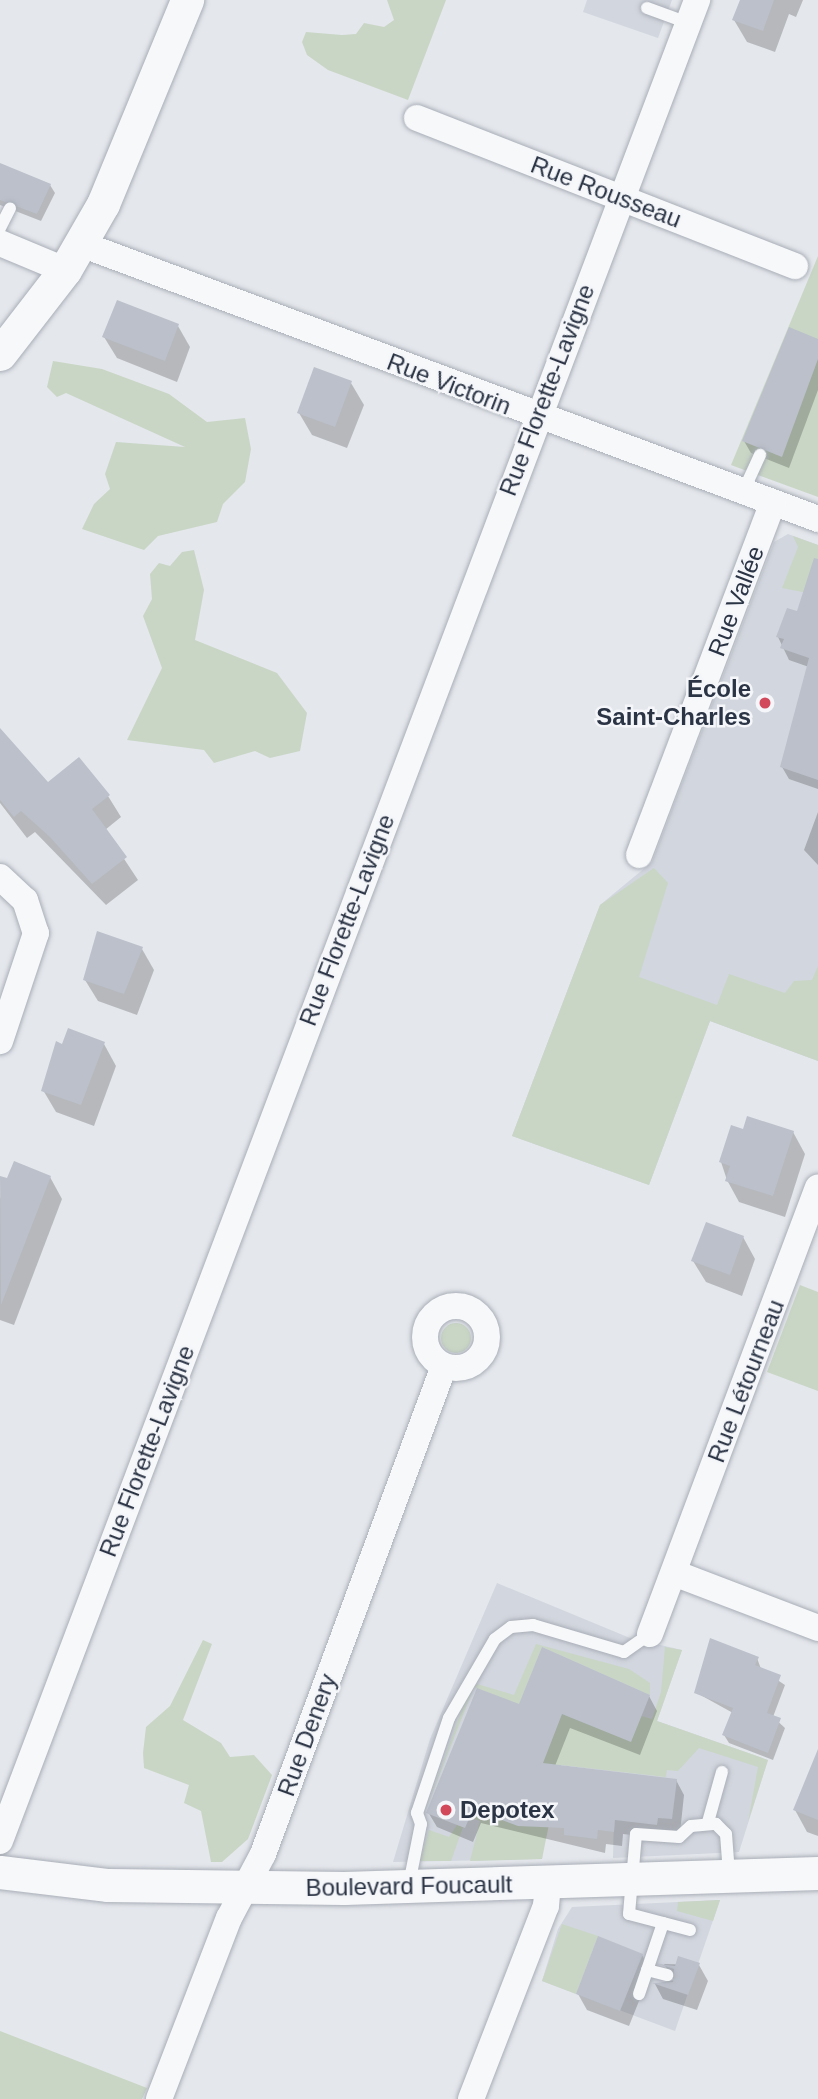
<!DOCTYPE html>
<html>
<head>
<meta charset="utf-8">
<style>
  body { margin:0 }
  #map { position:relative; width:818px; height:2099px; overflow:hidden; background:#e4e7ec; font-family:Arial,sans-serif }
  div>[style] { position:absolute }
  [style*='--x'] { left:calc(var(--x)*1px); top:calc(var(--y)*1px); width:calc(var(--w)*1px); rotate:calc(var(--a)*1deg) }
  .built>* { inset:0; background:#d2d6de }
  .green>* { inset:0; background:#c9d6c5 }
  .round { border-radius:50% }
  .shadow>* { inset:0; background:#0003 }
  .building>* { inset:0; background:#bbc0ca }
  .roads { filter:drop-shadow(0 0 2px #a9aeb7) drop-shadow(0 0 2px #a9aeb7) }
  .service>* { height:12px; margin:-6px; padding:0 6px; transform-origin:6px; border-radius:6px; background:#f7f8fa }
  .minor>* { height:26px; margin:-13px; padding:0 13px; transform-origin:13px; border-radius:13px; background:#f7f8fa }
  .minor>.ring { margin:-13px; padding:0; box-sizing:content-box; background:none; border:26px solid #f7f8fa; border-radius:50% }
  .tertiary>* { height:33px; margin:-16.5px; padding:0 16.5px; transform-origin:16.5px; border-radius:16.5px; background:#f7f8fa }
  .dots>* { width:19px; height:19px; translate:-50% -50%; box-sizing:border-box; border:4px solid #f4f6f9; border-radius:50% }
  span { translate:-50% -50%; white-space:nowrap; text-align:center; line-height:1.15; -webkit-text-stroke:5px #f4f6f9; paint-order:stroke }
  .street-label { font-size:24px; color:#2b3445 }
  .poi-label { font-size:24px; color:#2b3445; font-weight:700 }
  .right { translate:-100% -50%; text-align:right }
  .left { translate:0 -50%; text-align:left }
</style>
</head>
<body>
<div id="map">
  <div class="built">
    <i style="clip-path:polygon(587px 0,672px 0,658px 38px,583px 12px)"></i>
    <i style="clip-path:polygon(788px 534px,818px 545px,818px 1061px,710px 1021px,649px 1185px,512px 1136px,600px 905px,652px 862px,774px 542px)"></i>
    <i style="clip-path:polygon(497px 1583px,630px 1638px,682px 1650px,657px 1721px,768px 1760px,739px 1852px,613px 1858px,615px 1772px,561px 1765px,551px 1791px,542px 1859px,393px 1862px,430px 1739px)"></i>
    <i style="clip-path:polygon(720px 1900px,675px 2031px,542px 1981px,558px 1929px,572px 1907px)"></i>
  </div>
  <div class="green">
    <i style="clip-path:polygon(387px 0,446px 0,408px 100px,328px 70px,307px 55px,302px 42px,306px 32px,342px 35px,356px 34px,364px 23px,384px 27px,394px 20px)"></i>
    <i style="clip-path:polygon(818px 256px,818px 497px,731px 465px)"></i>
    <i style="clip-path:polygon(53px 361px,102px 369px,169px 394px,207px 422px,245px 418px,251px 449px,245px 482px,223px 504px,217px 522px,158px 536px,144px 550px,82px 529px,94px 504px,110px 489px,105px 474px,116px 442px,185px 447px,66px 393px,57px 397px,47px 387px)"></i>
    <i style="clip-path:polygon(793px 536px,818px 545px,818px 595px,782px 588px,798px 547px)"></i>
    <i style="clip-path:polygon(194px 550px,204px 590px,195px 640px,277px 673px,307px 713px,300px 751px,270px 758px,255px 751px,214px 763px,204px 750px,127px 740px,162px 668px,143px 616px,152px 599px,150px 574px,159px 563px,170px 566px,182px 552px)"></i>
    <i style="clip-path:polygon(654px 868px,668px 883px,639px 977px,717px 1005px,729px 974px,785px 993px,794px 981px,812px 980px,818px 966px,818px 1061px,710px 1021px,649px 1185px,512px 1136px,600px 905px)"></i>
    <i style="clip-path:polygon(800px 1285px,818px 1292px,818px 1391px,767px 1372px)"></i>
    <i class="round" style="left:441px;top:1323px;width:30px;height:30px"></i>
    <i style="clip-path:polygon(203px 1640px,212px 1644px,183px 1720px,221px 1743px,230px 1757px,254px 1755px,272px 1775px,248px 1839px,222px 1862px,211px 1862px,201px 1811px,184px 1803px,189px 1785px,144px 1768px,143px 1753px,146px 1727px,170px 1706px)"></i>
    <i style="clip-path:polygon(536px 1644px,629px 1669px,650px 1683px,650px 1695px,542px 1647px,494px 1768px,515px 1703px,474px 1687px,425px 1812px,469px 1690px,477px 1684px,514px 1695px)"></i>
    <i style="clip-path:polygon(665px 1647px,682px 1650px,657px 1721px,768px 1760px,748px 1822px,758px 1767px,699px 1748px,678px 1771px,667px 1770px,666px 1777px,561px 1765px,542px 1859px,470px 1861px,480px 1821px,469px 1817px,483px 1783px,478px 1811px,518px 1826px,562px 1714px,631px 1741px,641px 1716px,652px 1719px,661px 1692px)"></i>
    <i style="clip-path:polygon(457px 1825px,463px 1827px,451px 1861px,420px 1861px,429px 1830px,449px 1837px)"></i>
    <i style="clip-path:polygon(720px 1900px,713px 1921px,677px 1911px,678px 1902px)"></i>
    <i style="clip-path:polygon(562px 1924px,598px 1936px,576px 1994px,542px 1981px)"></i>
    <i style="clip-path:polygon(0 2031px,147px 2088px,142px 2099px,0 2099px)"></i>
  </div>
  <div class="shadow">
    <i style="clip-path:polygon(742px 0,803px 0,796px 17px,789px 14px,775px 52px,747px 42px,734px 20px)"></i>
    <i style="clip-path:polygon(0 165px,50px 185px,55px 193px,41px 221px,0 205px)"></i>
    <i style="clip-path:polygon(178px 326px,190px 347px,177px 382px,117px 358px,104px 337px)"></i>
    <i style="clip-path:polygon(818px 341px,818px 390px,789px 468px,751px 453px,744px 441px)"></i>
    <i style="clip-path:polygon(351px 383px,364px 405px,347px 448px,312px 435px,299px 413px)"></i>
    <i style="clip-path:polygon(818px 597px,818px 789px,789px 779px,782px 767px,809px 667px,789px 660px,778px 637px)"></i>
    <i style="clip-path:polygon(0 745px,48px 784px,108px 796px,121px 817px,105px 830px,138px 880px,106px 905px,35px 832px,27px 838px,0 803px)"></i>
    <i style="clip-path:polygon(818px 812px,818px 865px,804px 850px)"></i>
    <i style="clip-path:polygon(142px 949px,154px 970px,137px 1015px,98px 1001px,85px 980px)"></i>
    <i style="clip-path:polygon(104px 1044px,116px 1066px,94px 1126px,56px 1112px,43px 1090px,63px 1046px)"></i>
    <i style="clip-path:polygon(744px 1131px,793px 1132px,805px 1154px,785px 1217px,739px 1202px,727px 1180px,721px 1162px)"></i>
    <i style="clip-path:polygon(15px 1163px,50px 1177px,62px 1199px,14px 1325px,0 1320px,0 1199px)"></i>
    <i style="clip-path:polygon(743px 1237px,755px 1259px,742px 1296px,706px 1282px,693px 1261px)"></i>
    <i style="clip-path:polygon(757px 1658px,761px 1669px,785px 1685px,773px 1717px,785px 1728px,773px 1760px,729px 1743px,724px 1735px,733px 1713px,695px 1692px)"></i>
    <i style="clip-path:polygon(649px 1696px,657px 1711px,640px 1755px,570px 1728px,555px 1766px,676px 1780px,684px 1795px,680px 1833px,665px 1839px,623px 1834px,622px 1846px,606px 1844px,605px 1853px,481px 1823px,473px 1842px,437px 1827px,428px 1812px,520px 1707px)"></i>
    <i style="clip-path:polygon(818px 1774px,818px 1836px,807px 1832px,795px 1810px)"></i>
    <i style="clip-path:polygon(642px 1955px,651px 1971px,629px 2026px,587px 2010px,578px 1994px)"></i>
    <i style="clip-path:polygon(664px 1964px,699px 1965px,708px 1981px,697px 2010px,663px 1999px,655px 1984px,674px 1980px)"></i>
  </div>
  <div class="building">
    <i style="clip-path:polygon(740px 0,774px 0,763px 31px,732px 20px)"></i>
    <i style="clip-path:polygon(0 163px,51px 184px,37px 214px,0 200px)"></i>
    <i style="clip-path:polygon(117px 300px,179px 324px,165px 361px,102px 337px)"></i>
    <i style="clip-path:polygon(789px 327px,818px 339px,818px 359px,782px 457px,742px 441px)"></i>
    <i style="clip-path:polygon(314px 367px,352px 381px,335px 427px,297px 413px)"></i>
    <i style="clip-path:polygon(814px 558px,818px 559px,818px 780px,780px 767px,809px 658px,780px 648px,784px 639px,776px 637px,787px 608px,797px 611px)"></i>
    <i style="clip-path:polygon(0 728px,48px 782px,79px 757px,110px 795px,92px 809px,127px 857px,92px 884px,50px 837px,21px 811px,14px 817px,0 800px)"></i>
    <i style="clip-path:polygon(97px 931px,143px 947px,124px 994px,83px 980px)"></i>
    <i style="clip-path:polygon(68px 1028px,105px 1042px,81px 1105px,41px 1091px,56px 1041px,62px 1044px)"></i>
    <i style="clip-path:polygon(747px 1116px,794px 1131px,773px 1196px,725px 1181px,730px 1166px,719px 1162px,731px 1125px,743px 1129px)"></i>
    <i style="clip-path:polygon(14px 1161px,51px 1176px,1px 1305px,0 1176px,7px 1178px)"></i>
    <i style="clip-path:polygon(706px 1222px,744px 1236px,730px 1275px,691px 1261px)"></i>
    <i style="clip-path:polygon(710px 1638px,759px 1657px,755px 1665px,781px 1675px,767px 1713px,781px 1718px,768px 1753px,722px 1735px,733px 1708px,694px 1693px)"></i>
    <i style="clip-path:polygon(542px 1647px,650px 1695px,631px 1742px,562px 1714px,543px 1763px,677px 1779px,672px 1819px,658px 1818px,657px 1825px,615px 1820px,614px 1832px,598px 1830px,597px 1839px,564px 1835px,564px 1828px,518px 1826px,473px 1809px,465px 1828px,426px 1813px,477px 1688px,519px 1704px)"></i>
    <i style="clip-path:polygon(818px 1749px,818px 1820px,793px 1810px)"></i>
    <i style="clip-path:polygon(598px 1936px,643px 1954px,620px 2011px,576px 1994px)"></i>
    <i style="clip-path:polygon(678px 1956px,700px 1963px,688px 1995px,652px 1983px,673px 1982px,674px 1969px,658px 1964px,675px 1966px)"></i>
  </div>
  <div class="roads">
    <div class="service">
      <i style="--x:647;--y:8;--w:44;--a:20.1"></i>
      <i style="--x:0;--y:228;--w:22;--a:-63"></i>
      <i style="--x:743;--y:492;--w:41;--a:-65.3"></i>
      <i style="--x:708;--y:1822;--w:52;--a:-74.4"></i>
      <i style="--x:409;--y:1884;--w:61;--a:-78.7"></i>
      <i style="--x:421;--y:1824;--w:12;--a:-110"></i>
      <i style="--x:417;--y:1813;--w:100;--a:-71.4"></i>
      <i style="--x:449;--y:1718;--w:91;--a:-59.8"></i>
      <i style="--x:495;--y:1639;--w:20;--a:-37"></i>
      <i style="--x:511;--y:1627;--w:22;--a:-5"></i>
      <i style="--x:533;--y:1625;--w:95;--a:16.5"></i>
      <i style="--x:624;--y:1652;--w:32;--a:-35"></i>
      <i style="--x:690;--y:1930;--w:63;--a:-165.3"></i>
      <i style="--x:629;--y:1914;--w:80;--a:-85"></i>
      <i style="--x:636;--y:1834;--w:43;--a:4"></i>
      <i style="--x:679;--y:1837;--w:16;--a:-43"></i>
      <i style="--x:691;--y:1826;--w:25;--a:-5"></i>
      <i style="--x:716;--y:1824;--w:14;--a:45"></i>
      <i style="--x:726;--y:1834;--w:40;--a:85.7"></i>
      <i style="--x:647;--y:1970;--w:21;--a:14"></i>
      <i style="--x:639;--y:1994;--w:75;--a:-71.3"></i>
    </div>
    <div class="minor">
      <i style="--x:417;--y:118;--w:406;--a:21.4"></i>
      <i style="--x:0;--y:243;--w:70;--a:22.6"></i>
      <i style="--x:81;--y:244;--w:787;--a:20.46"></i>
      <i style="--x:639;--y:855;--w:377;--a:-69.2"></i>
      <i style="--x:0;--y:877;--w:34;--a:43"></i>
      <i style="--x:25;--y:900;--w:35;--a:72"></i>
      <i style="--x:36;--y:933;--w:114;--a:108.4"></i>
      <i class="ring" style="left:425px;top:1306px;width:36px;height:36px"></i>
      <i style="--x:674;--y:1573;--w:154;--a:20.9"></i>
      <i style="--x:650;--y:1634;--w:477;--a:-69.4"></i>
      <i style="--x:0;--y:1841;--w:1969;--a:-69.26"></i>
      <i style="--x:159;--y:2099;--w:194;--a:-68.9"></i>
      <i style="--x:229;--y:1918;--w:72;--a:-62"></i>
      <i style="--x:263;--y:1854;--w:520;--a:-69.65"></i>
      <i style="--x:471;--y:2099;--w:207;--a:-68.8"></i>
      <i style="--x:546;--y:1906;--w:22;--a:-85"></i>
    </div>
    <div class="tertiary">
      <i style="--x:0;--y:354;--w:106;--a:-52.3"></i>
      <i style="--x:65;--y:270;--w:76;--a:-60.1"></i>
      <i style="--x:103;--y:204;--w:221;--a:-67.6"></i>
      <i style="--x:0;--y:1872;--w:109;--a:6.9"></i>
      <i style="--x:108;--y:1885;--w:236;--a:0.7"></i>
      <i style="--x:344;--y:1888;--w:474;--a:-1.8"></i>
    </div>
  </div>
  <div class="dots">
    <i style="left:765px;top:703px;background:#d1495b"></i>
    <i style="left:446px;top:1810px;background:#d1495b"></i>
  </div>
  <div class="street-label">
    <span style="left:606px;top:192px;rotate:21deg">Rue Rousseau</span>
    <span style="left:449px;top:384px;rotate:21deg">Rue Victorin</span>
    <span style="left:547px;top:390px;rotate:-69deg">Rue Florette-Lavigne</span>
    <span style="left:736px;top:601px;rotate:-69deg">Rue Vallée</span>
    <span style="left:347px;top:920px;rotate:-69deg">Rue Florette-Lavigne</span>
    <span style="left:746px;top:1381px;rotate:-69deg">Rue Létourneau</span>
    <span style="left:147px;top:1451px;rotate:-69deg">Rue Florette-Lavigne</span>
    <span style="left:307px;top:1735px;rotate:-70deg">Rue Denery</span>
    <span style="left:409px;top:1886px;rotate:-1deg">Boulevard Foucault</span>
  </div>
  <div class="poi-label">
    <span class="right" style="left:751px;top:703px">École<br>Saint-Charles</span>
    <span class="left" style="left:460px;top:1810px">Depotex</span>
  </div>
</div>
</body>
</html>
